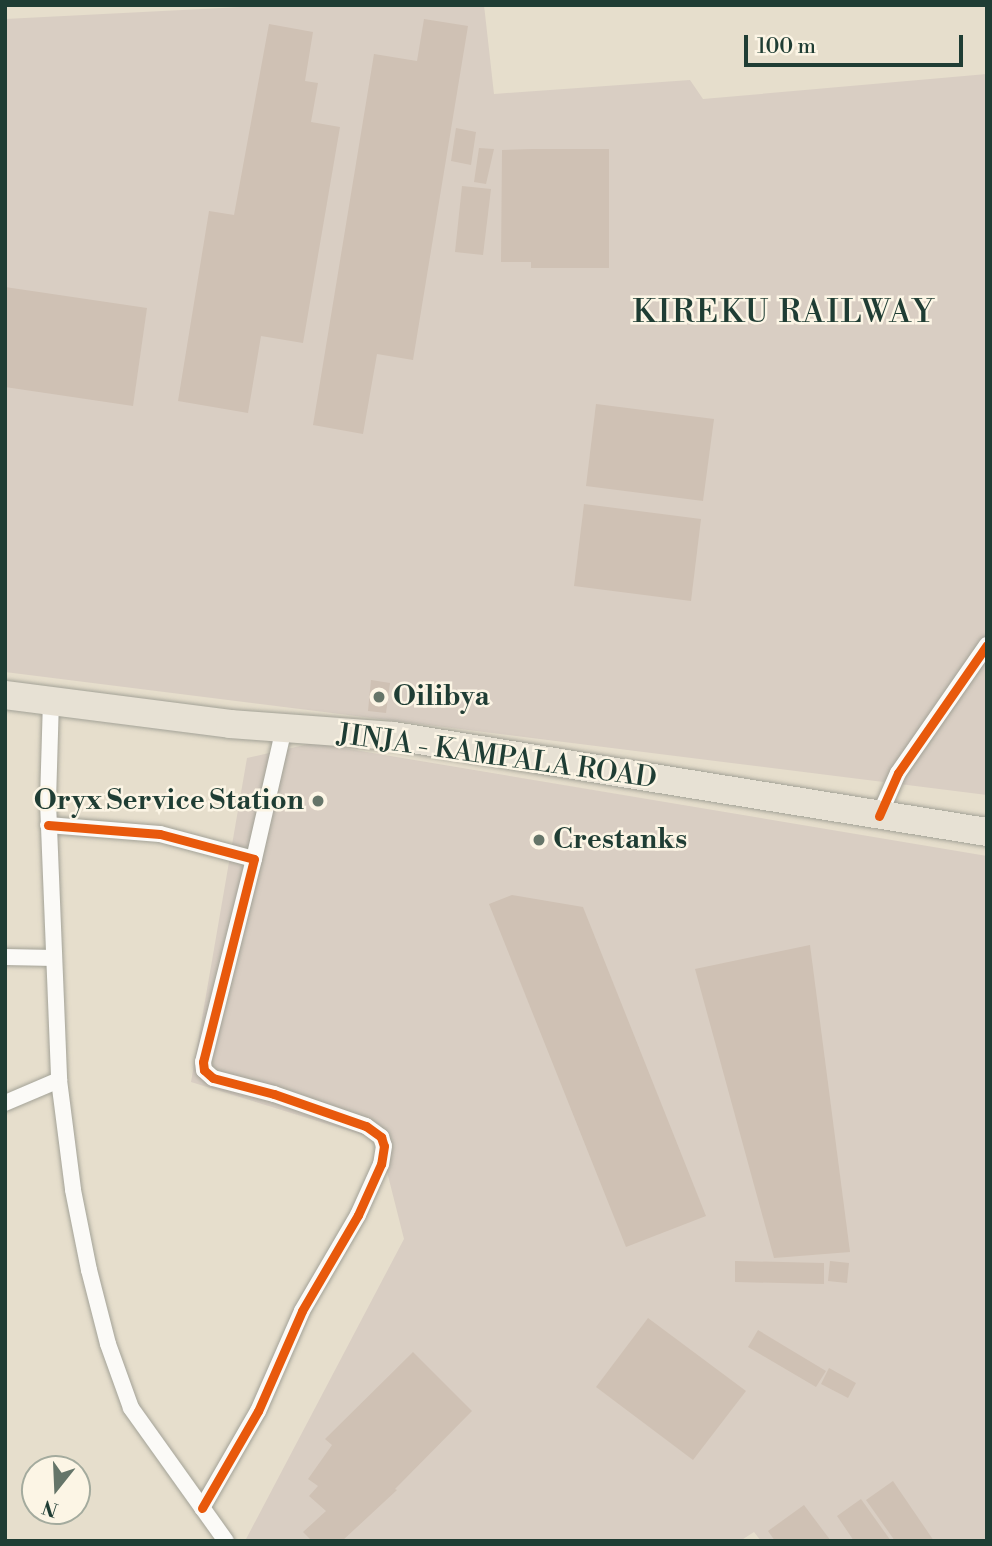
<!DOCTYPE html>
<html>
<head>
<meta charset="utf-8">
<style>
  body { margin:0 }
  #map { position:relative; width:992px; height:1546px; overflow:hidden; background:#e6decc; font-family:"Libre Bodoni",serif }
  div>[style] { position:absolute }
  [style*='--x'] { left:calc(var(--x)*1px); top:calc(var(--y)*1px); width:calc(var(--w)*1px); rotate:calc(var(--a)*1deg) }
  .industrial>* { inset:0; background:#d9cec3 }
  .building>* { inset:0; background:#cfc1b4 }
  .roads { filter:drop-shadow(0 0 2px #a3a297) drop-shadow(0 0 2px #a3a297) }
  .street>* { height:16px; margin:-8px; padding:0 8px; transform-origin:8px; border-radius:8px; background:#fbfaf7 }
  .highway>* { height:28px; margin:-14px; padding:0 14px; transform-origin:14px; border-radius:14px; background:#e7e1d4 }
  .cycleway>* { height:9px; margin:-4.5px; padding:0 4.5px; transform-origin:4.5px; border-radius:4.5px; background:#e8590c }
  .dots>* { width:19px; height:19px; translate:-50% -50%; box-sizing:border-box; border:4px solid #fcf5e5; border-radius:50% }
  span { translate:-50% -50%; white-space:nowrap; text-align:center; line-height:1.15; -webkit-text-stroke:5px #fcf5e5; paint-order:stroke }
  .poi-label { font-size:28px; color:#1f3d34; font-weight:700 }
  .left { translate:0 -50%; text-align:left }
  .right { translate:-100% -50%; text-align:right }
  .street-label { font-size:28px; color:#1f3d34 }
  .quarter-label { font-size:32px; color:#1f3d34; letter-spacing:2px }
  .frame { position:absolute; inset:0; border:7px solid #1f3d34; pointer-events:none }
  .north { position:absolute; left:21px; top:1455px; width:70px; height:70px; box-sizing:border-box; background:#fcf5e5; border:2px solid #a4ab9e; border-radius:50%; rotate:198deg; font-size:19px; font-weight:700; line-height:28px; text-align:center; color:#1f3d34 }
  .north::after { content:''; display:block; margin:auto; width:24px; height:32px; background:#657569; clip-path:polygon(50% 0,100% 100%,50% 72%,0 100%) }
  .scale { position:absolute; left:744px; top:35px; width:219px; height:32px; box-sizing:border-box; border:4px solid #1f3d34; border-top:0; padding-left:9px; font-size:21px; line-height:24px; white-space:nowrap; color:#1f3d34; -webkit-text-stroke:5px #fcf5e5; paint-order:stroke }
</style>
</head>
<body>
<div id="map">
  <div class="industrial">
    <i style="clip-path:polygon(280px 5px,484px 5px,494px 94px,690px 80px,703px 99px,987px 74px,987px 795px,5px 672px,5px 19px)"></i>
    <i style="clip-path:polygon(313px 743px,987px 856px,987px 1541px,761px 1541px,754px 1532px,740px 1541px,245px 1541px,404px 1239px,379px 1140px,191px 1082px,247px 758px)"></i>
  </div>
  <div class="building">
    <i style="clip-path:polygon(424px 19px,468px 26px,413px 360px,377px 354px,363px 434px,313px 425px,374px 54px,417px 61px)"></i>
    <i style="clip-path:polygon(269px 24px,313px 32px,305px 81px,318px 83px,311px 122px,340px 127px,303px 343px,261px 336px,248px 413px,178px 401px,209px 211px,234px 215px)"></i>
    <i style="clip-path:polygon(456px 128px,476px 132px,471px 165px,451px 161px)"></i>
    <i style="clip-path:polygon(479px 148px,494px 149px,486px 184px,474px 182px)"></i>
    <i style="clip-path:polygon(532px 149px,609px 149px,609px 268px,531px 268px,531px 262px,501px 262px,502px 150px)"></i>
    <i style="clip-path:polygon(462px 186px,491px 189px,483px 255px,455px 252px)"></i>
    <i style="clip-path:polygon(5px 287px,147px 308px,133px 406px,5px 387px)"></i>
    <i style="clip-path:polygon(596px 404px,714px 419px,703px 501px,586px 486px)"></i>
    <i style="clip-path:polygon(584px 504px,701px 519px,691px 601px,574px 586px)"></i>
    <i style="clip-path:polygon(371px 680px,390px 683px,386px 713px,368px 711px)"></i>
    <i style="clip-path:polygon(512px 895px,583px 907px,706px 1216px,626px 1247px,489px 904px)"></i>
    <i style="clip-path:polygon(810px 945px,850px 1252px,774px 1258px,695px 969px)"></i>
    <i style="clip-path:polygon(735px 1261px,824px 1263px,824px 1284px,735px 1282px)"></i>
    <i style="clip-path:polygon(830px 1261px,849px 1263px,847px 1283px,828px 1281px)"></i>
    <i style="clip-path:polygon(648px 1318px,746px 1391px,693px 1460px,596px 1387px)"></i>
    <i style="clip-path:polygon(758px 1330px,826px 1371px,816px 1387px,748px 1347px)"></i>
    <i style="clip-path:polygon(413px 1352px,472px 1411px,395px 1489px,397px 1490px,342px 1541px,312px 1541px,303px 1532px,326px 1511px,309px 1496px,318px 1486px,308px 1479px,332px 1445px,325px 1439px)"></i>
    <i style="clip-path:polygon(829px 1368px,856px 1383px,848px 1398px,821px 1384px)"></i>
    <i style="clip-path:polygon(893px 1481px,934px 1541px,895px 1541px,866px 1500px)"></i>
    <i style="clip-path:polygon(861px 1499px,891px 1541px,854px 1541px,837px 1516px)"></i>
    <i style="clip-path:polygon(804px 1505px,831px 1541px,775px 1541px,768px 1531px)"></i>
  </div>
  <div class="roads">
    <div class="street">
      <i style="--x:51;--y:700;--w:102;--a:91.7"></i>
      <i style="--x:48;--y:802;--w:278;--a:87.7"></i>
      <i style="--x:59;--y:1080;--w:111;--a:82.7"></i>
      <i style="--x:73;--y:1190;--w:82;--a:78.7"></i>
      <i style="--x:89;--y:1270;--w:76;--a:75.6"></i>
      <i style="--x:108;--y:1344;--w:68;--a:70.2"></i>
      <i style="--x:131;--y:1408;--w:163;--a:54.5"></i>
      <i style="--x:879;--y:816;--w:47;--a:-66.2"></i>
      <i style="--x:898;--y:773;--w:156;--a:-55.2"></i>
      <i style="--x:48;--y:825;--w:112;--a:4.6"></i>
      <i style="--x:160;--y:834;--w:97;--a:14.9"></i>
      <i style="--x:254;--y:859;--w:209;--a:104.1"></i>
      <i style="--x:203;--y:1062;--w:8;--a:83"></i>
      <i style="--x:204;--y:1070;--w:12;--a:42"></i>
      <i style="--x:213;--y:1078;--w:63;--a:14.7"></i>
      <i style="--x:274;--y:1094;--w:97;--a:19.2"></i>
      <i style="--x:366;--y:1126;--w:19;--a:36"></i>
      <i style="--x:381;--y:1137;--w:9;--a:72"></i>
      <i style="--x:384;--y:1146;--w:18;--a:99"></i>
      <i style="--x:381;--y:1164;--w:56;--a:114.3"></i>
      <i style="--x:358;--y:1215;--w:111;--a:120.3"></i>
      <i style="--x:302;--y:1311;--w:109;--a:113.7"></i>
      <i style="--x:258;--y:1411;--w:112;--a:120"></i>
      <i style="--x:254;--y:859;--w:134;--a:-77.1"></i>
      <i style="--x:5;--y:957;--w:49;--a:1.2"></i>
      <i style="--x:5;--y:1103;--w:59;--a:-23.1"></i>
    </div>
    <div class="highway">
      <i style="--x:5;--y:695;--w:227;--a:7.3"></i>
      <i style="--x:230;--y:724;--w:164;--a:4.2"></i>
      <i style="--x:394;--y:736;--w:601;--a:9.2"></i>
    </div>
  </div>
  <div class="cycleway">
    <i style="--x:879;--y:816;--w:47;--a:-66.2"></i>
    <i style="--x:898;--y:773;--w:156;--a:-55.2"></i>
    <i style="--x:48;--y:825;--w:112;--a:4.6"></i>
    <i style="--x:160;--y:834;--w:97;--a:14.9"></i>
    <i style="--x:254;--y:859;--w:209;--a:104.1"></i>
    <i style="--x:203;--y:1062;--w:8;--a:83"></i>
    <i style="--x:204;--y:1070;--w:12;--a:42"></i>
    <i style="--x:213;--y:1078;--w:63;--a:14.7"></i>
    <i style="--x:274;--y:1094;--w:97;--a:19.2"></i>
    <i style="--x:366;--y:1126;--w:19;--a:36"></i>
    <i style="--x:381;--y:1137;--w:9;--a:72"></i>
    <i style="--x:384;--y:1146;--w:18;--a:99"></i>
    <i style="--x:381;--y:1164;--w:56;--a:114.3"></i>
    <i style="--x:358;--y:1215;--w:111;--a:120.3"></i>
    <i style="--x:302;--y:1311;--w:109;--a:113.7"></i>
    <i style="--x:258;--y:1411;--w:112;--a:120"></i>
  </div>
  <div class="dots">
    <i style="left:379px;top:697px;background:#657569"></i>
    <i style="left:318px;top:801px;background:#657569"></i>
    <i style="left:539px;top:840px;background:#657569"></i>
  </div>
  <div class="poi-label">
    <span class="left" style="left:393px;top:697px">Oilibya</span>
    <span class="right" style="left:304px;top:801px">Oryx Service Station</span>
    <span class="left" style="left:553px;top:840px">Crestanks</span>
  </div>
  <div class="street-label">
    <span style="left:497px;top:757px;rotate:8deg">JINJA - KAMPALA ROAD</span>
  </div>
  <div class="quarter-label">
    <span style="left:784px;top:312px">KIREKU RAILWAY</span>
  </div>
  <div class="frame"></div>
  <div class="north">N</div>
  <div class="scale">100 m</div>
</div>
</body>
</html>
